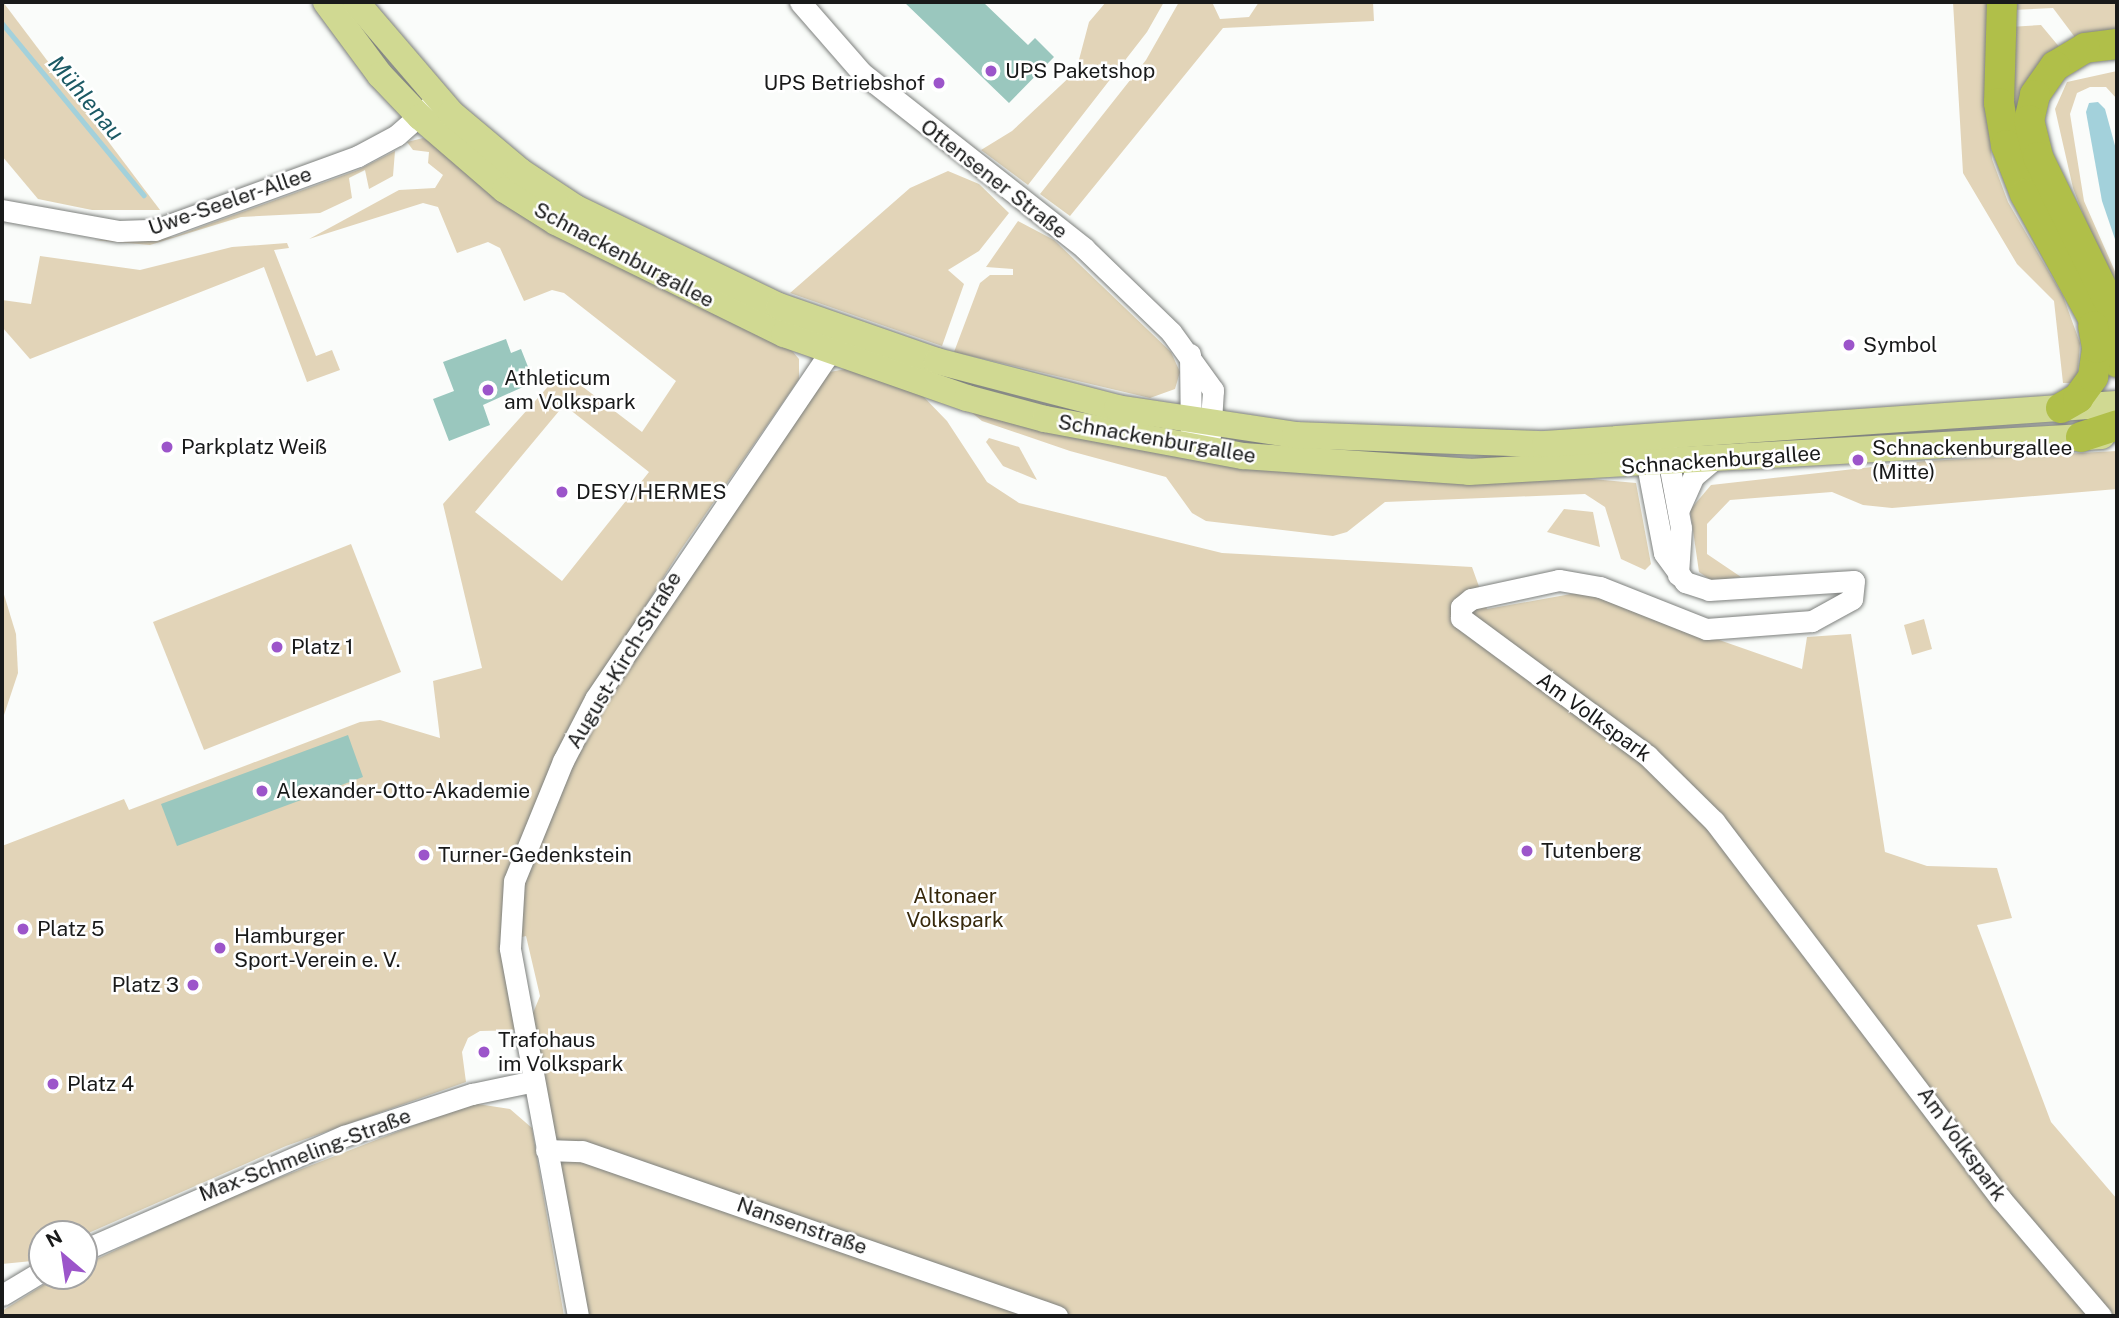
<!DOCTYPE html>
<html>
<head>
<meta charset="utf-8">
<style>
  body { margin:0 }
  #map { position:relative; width:2119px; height:1318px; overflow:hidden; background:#fafcfa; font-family:"Public Sans",sans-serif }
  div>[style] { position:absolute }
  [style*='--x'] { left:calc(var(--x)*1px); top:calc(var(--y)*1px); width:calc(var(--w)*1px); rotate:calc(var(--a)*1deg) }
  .green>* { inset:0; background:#e2d4b8 }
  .water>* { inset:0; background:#a3d1db }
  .stream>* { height:4.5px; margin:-2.25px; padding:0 2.25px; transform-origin:2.25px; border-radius:2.25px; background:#a3d1db }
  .building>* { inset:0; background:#9ac7be }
  .roads { filter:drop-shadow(0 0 2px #7d807d) drop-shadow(0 0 2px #7d807d) }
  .minor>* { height:21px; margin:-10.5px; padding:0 10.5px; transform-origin:10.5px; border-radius:10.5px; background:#fff }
  .major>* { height:26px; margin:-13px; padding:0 13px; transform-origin:13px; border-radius:13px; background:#d0d992 }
  .highway>* { height:30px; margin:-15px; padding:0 15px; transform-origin:15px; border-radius:15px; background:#b0bf49 }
  .dots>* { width:19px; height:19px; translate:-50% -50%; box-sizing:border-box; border:4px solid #fff; border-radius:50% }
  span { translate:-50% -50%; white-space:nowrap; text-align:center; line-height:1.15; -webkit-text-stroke:5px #fff; paint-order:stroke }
  .poi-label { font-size:21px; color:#191a1a }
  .left { translate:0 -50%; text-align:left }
  .right { translate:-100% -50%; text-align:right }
  .street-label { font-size:21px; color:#191a1a }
  .park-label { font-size:21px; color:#37290c }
  .water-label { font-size:23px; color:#1b5964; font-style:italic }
  .frame { position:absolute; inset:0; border:4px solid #191a1a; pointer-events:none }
  .north { position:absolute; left:28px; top:1220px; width:70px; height:70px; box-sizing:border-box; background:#fff; border:2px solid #a3a3a3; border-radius:50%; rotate:331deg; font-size:19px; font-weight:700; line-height:28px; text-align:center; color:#191a1a }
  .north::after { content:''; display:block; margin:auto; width:24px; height:32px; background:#9c55ca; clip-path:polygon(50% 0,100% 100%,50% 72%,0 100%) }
</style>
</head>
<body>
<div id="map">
  <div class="green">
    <i style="clip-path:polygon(2px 2px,3px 2px,160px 210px,92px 210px,38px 199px,2px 156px)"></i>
    <i style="clip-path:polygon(1106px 2px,1164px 2px,1147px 32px,1028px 185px,981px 150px,1012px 131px,1076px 71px,1089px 22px)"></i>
    <i style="clip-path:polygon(1179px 2px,1212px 2px,1220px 19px,1249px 17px,1259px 2px,1373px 2px,1374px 21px,1223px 28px,1070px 216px,1040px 194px,1146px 60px)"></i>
    <i style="clip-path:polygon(1953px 2px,1990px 2px,1986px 106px,1992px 159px,2008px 202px,2063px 296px,2080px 343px,2077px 383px,2063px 383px,2054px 301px,2017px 264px,1963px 173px)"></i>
    <i style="clip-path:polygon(2013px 2px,2117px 2px,2117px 35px,2077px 40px,2053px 8px,2013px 10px)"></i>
    <i style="clip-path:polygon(2041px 25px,2061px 49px,2047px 61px,2034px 184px,2008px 94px,2009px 27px)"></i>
    <i style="clip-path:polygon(2117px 71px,2117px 99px,2106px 87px,2090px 87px,2077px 93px,2070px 114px,2084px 201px,2117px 276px,2117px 301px,2073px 188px,2055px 109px,2067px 82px)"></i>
    <i style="clip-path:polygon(evenodd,423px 138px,788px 346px,799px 359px,799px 379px,680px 551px,587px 699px,504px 889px,502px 945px,517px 1030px,480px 1031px,468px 1038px,462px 1052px,466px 1082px,286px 1146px,84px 1235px,42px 1234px,42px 1260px,2px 1264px,2px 846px,124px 799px,129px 810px,360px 722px,380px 720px,440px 738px,433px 681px,482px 668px,443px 504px,562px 371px,642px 432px,676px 381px,564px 293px,552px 290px,524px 301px,500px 248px,488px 242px,457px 253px,438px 207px,423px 203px,309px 239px,399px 190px,435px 188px,443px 175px,428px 163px,429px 152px,413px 150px,407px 142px,423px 138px,564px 405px,649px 472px,562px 581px,475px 512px,564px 405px)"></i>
    <i style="clip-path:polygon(395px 151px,393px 176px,369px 189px,365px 170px,349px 178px,352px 198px,320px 213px,241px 217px,150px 245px,94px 240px,173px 237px,358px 170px)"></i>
    <i style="clip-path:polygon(948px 171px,979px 184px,1009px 213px,979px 251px,948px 270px,964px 284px,942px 346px,790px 293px,910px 188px)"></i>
    <i style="clip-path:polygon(1018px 221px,1054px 240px,1171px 352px,1180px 372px,1175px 389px,1150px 398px,954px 352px,980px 283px,990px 275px,1013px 275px,1013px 269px,986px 267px)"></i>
    <i style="clip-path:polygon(287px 243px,289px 248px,274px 250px,316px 356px,332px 350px,340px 370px,307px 382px,264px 267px,30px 359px,2px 327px,2px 300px,31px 304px,40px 256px,140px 270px,232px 247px)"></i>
    <i style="clip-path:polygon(850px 368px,919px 392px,947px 421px,987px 482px,1019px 503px,1222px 553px,1472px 567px,1487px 609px,1582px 592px,1802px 669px,1807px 637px,1851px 634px,1885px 852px,1927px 866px,1997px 868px,2012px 918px,1977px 925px,2051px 1122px,2117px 1199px,2117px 1316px,586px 1316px,533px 1013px,540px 996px,526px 936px,518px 938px,522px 885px,568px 764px,600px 708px,814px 387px,830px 372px)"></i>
    <i style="clip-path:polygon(971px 412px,1050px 430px,1636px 483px,1651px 564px,1645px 570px,1621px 559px,1605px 507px,1585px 494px,1385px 502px,1347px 532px,1333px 536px,1206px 521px,1192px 513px,1166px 477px,1070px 451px,982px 421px)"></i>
    <i style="clip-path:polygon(989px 438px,1019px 447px,1037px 480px,1003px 466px,986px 442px)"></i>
    <i style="clip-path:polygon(2117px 451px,2117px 489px,1892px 508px,1863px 505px,1832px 492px,1730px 500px,1707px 524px,1707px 554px,1741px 577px,1712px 581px,1699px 572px,1690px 510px,1711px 485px,1926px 461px)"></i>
    <i style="clip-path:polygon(1564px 509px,1593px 512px,1600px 547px,1547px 532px)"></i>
    <i style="clip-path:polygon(351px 544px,401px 672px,204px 750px,153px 622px)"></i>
    <i style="clip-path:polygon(2px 588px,16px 634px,18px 673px,2px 721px)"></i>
    <i style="clip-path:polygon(1924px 619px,1932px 649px,1912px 655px,1904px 625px)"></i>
    <i style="clip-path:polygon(471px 1103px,510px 1109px,532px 1128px,564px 1316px,2px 1316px,2px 1311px,45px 1284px,62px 1276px,84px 1276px,84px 1265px,222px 1200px)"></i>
  </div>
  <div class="water">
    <i style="clip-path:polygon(2089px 103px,2098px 102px,2105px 109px,2117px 153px,2117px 245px,2102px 201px,2086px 112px)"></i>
  </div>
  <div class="stream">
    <i style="--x:2;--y:23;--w:223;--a:50.5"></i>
  </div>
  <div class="building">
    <i style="clip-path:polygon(904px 2px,983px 2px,1028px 45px,1035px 38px,1054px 57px,1009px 103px)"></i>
    <i style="clip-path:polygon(506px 339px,511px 353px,521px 349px,534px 382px,483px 405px,490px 425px,449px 441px,433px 399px,454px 391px,443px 362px)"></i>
    <i style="clip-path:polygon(348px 735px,363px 777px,177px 846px,161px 804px)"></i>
  </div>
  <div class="roads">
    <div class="minor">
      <i style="--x:800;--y:2;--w:94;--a:48.9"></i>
      <i style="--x:862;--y:73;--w:283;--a:38.2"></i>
      <i style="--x:1084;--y:248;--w:121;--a:44"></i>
      <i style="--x:1171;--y:332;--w:72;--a:54.1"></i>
      <i style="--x:1213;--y:390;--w:46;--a:93.7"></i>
      <i style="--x:2;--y:210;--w:119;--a:10.2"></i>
      <i style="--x:119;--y:231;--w:36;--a:-2"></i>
      <i style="--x:155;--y:230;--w:216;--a:-20"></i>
      <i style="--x:358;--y:156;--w:44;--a:-28.3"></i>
      <i style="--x:397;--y:135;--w:44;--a:-41.3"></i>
      <i style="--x:1190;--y:354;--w:79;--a:89.3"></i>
      <i style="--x:1666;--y:447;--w:82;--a:79.5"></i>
      <i style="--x:1681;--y:528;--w:47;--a:93.7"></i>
      <i style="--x:1644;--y:449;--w:106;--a:79.1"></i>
      <i style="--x:1664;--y:553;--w:36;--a:54"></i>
      <i style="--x:1685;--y:582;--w:25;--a:18"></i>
      <i style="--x:1709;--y:590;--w:145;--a:-3.6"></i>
      <i style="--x:1854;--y:581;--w:18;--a:96"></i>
      <i style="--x:1852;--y:599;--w:46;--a:151.2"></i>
      <i style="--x:1812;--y:621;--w:106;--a:175.7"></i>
      <i style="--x:1706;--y:629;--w:114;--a:-158.4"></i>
      <i style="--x:1600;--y:587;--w:42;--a:-170.3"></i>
      <i style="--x:1559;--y:580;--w:90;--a:167.8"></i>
      <i style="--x:1471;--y:599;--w:13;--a:141"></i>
      <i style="--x:1461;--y:607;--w:11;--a:90"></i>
      <i style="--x:1461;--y:618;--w:232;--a:36.4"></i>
      <i style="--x:1648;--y:756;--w:93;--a:44.6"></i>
      <i style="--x:1714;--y:821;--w:475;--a:52.8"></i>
      <i style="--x:2001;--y:1199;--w:154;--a:49.5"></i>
      <i style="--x:1679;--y:509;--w:36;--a:-66"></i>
      <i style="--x:1694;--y:476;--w:23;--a:-40"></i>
      <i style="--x:546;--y:1150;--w:36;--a:2"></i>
      <i style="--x:582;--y:1151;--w:503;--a:19.16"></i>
      <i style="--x:84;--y:1250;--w:284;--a:-23.7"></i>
      <i style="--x:344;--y:1136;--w:135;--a:-18.2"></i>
      <i style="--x:472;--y:1094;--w:63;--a:-11.8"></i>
      <i style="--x:2;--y:1295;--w:47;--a:-31"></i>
      <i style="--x:578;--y:1316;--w:374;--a:-100.5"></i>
      <i style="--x:510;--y:948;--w:67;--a:-86.6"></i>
      <i style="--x:514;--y:881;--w:130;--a:-67.8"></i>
      <i style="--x:563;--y:761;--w:70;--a:-62.7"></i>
      <i style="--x:595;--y:699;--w:412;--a:-55.9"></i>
      <i style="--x:826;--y:358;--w:22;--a:-69"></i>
    </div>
    <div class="major">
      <i style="--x:326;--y:2;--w:91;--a:53.5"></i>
      <i style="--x:380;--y:75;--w:58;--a:46.4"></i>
      <i style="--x:420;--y:117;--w:112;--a:40.7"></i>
      <i style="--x:505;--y:190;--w:60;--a:32.1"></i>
      <i style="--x:556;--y:222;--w:254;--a:26.2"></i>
      <i style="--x:784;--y:334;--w:194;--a:19.3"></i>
      <i style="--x:967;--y:398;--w:81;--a:15.1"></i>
      <i style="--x:1045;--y:419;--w:201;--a:10.6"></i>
      <i style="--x:1243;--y:456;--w:227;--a:4"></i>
      <i style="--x:1469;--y:472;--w:634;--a:-3.26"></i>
      <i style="--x:356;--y:2;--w:146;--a:49.4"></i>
      <i style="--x:451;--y:113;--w:90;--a:40"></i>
      <i style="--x:520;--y:171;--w:67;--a:33.5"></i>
      <i style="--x:576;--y:208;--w:225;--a:25.8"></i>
      <i style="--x:779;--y:306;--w:167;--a:19.2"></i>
      <i style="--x:937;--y:361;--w:186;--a:14.6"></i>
      <i style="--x:1117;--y:408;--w:180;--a:8.6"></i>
      <i style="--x:1295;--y:435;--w:250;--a:2.1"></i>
      <i style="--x:1545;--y:444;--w:573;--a:-4"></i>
    </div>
    <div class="highway">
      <i style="--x:2002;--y:2;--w:101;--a:91.7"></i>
      <i style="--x:1999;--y:103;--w:43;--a:80.5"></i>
      <i style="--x:2006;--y:145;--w:53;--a:68.8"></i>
      <i style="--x:2025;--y:194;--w:192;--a:61.3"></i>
      <i style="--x:2117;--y:44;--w:32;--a:173"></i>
      <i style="--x:2085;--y:48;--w:35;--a:149"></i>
      <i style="--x:2055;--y:66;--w:35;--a:125"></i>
      <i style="--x:2035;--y:95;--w:26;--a:103"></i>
      <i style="--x:2029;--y:120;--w:38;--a:76"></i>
      <i style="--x:2038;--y:157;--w:179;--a:63.9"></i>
      <i style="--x:2061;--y:408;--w:20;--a:-30"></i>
      <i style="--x:2078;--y:398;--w:26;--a:-54"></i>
      <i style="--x:2093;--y:377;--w:29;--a:-82"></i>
      <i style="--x:2097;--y:348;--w:22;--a:-100"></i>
      <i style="--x:2081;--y:437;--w:38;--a:-18"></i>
    </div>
  </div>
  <div class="dots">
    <i style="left:991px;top:71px;background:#9c55ca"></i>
    <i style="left:939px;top:83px;background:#9c55ca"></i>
    <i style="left:1849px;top:345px;background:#9c55ca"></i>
    <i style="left:488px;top:390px;background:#9c55ca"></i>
    <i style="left:167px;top:447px;background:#9c55ca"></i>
    <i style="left:1858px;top:460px;background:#9c55ca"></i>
    <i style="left:562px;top:492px;background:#9c55ca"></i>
    <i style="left:277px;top:647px;background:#9c55ca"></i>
    <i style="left:262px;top:791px;background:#9c55ca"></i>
    <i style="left:1527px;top:851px;background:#9c55ca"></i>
    <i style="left:424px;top:855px;background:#9c55ca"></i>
    <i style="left:23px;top:929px;background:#9c55ca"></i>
    <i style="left:220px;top:948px;background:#9c55ca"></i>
    <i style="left:193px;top:985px;background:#9c55ca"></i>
    <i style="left:484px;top:1052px;background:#9c55ca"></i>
    <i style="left:53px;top:1084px;background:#9c55ca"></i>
  </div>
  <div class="poi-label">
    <span class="left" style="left:1005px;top:71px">UPS Paketshop</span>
    <span class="right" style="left:925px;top:83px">UPS Betriebshof</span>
    <span class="left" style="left:1863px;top:345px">Symbol</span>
    <span class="left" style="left:504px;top:390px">Athleticum<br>am Volkspark</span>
    <span class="left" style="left:181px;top:447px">Parkplatz Weiß</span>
    <span class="left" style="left:1872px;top:460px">Schnackenburgallee<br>(Mitte)</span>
    <span class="left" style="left:576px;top:492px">DESY/HERMES</span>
    <span class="left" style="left:291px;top:647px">Platz 1</span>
    <span class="left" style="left:276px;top:791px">Alexander-Otto-Akademie</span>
    <span class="left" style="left:1541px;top:851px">Tutenberg</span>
    <span class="left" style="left:438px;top:855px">Turner-Gedenkstein</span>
    <span class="left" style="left:37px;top:929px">Platz 5</span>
    <span class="left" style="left:234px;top:948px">Hamburger<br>Sport-Verein e. V.</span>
    <span class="right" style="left:179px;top:985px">Platz 3</span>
    <span class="left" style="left:498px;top:1052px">Trafohaus<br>im Volkspark</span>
    <span class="left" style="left:67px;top:1084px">Platz 4</span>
  </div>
  <div class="street-label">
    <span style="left:994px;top:179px;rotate:38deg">Ottensener Straße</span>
    <span style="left:230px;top:201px;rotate:-19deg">Uwe-Seeler-Allee</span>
    <span style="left:624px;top:255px;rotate:28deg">Schnackenburgallee</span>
    <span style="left:1157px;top:439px;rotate:10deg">Schnackenburgallee</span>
    <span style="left:1721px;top:460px;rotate:-4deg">Schnackenburgallee</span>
    <span style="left:624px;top:660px;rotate:-59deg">August-Kirch-Straße</span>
    <span style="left:1594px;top:717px;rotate:36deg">Am Volkspark</span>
    <span style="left:1962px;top:1144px;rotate:54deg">Am Volkspark</span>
    <span style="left:305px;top:1155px;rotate:-21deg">Max-Schmeling-Straße</span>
    <span style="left:802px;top:1226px;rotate:19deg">Nansenstraße</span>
  </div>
  <div class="park-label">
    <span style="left:955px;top:908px">Altonaer<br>Volkspark</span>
  </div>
  <div class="water-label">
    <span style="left:86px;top:98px;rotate:50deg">Mühlenau</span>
  </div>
  <div class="frame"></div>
  <div class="north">N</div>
</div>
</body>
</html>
